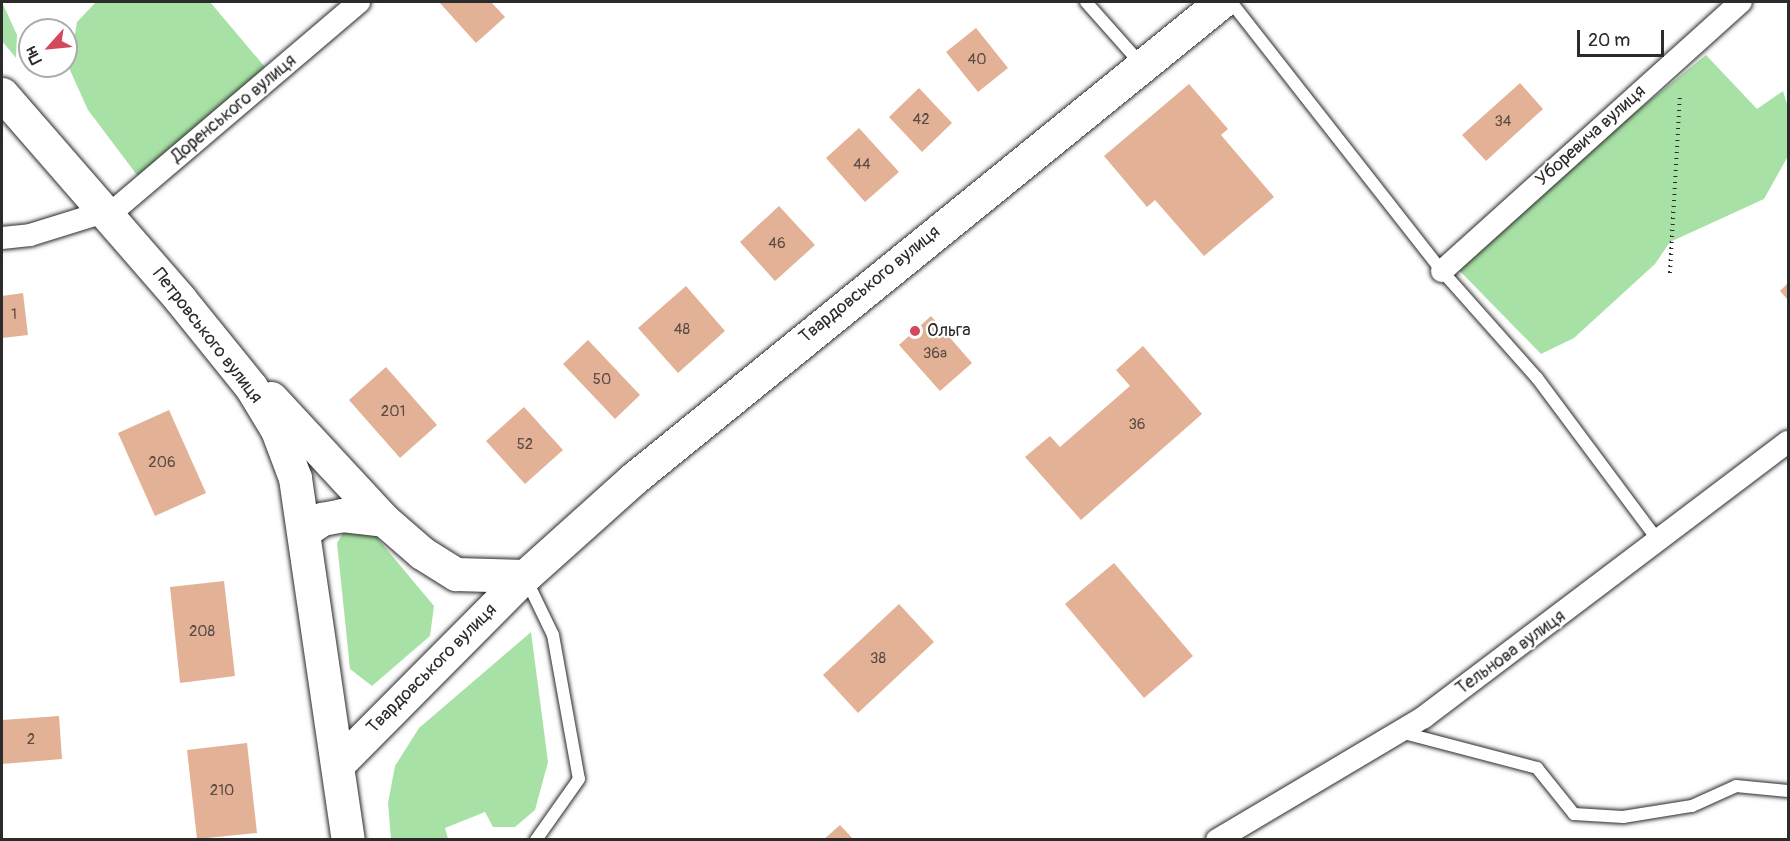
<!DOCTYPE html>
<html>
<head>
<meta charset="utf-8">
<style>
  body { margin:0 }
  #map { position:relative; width:1790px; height:841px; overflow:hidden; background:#fff; font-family:Pangolin,sans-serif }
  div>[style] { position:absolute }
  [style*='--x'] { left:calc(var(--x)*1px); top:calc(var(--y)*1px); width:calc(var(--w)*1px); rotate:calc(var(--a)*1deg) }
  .green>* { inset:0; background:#a8e1a5 }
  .building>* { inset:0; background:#e3b195 }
  .path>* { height:4px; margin-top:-2px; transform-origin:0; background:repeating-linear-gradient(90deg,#2b2b2b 0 1.5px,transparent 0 6px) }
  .roads { filter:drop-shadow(0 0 2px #2b2b2b) drop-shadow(0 0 2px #2b2b2b) }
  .lane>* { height:12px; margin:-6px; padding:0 6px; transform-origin:6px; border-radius:6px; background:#fff }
  .street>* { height:22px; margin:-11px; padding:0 11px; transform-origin:11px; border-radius:11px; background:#fff }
  .secondary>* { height:33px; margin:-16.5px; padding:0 16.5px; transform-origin:16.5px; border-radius:16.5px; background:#fff }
  .dots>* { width:16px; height:16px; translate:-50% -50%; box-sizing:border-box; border:3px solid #fff; border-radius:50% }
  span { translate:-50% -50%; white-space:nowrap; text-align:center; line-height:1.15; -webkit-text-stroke:4.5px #fff; paint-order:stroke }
  .number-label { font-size:15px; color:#594c46 }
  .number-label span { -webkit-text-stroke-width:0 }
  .street-label { font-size:18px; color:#2b2b2b }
  .poi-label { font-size:18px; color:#2b2b2b }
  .left { translate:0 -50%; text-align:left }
  .frame { position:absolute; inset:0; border:3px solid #2b2b2b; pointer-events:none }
  .north { position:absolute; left:18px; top:18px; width:60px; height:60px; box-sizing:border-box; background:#fff; border:2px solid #aaa; border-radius:50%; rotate:243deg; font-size:16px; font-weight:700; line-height:24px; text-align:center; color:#2b2b2b }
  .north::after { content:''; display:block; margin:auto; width:21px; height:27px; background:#d1495b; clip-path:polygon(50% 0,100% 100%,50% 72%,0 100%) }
  .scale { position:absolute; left:1577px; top:30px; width:87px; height:27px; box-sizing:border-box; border:3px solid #2b2b2b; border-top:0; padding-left:8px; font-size:18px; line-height:21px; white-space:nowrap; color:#2b2b2b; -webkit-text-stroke:4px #fff; paint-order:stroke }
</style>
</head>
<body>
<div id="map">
  <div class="green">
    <i style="clip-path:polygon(2px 2px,17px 35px,16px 58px,2px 41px)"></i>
    <i style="clip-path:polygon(96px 2px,210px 2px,270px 73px,140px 179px,88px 110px,69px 68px,77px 22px)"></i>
    <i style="clip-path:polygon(1706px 55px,1757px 109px,1783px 91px,1788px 107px,1788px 156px,1764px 199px,1670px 242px,1655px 264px,1574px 338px,1541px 354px,1451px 262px)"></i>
    <i style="clip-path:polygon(346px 528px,373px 533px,434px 606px,430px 636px,372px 686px,350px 669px,337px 543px)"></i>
    <i style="clip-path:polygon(531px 632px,548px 762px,535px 810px,515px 827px,493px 827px,485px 812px,445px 828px,448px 839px,391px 839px,388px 803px,395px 766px,419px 728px)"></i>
  </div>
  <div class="building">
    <i style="clip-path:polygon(439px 2px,491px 2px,505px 17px,476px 43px)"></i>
    <i style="clip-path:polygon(976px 28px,1008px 68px,978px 92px,946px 52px)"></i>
    <i style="clip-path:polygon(1520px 83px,1543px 109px,1486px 161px,1462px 135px)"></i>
    <i style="clip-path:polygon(1189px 84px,1228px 129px,1221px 135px,1274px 197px,1204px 256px,1155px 200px,1147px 207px,1104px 156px)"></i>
    <i style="clip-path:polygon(919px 88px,952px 123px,922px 152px,889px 117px)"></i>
    <i style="clip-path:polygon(859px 128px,899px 172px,865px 202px,826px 158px)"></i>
    <i style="clip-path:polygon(779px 206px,815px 245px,775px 281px,740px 242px)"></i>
    <i style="clip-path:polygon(1788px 283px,1788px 300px,1780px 291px)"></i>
    <i style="clip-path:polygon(686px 286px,725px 331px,678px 373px,638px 328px)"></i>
    <i style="clip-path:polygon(23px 293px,28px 335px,2px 338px,2px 296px)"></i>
    <i style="clip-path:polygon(931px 316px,972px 363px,940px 391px,899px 345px)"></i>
    <i style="clip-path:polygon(588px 340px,640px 395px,615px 419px,563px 364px)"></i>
    <i style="clip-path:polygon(1143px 346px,1202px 414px,1081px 520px,1025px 457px,1050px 436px,1060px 447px,1130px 386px,1116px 370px)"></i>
    <i style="clip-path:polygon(386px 367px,437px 425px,400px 458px,349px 400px)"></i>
    <i style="clip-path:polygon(524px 407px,563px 450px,525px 484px,486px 441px)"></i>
    <i style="clip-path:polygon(169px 410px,206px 493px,155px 516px,118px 433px)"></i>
    <i style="clip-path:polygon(1114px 563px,1193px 656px,1144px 698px,1065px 604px)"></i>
    <i style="clip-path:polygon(224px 581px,235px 676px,180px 683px,170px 587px)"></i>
    <i style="clip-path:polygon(899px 604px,934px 642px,858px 713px,823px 675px)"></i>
    <i style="clip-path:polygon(59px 716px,62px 759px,2px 764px,2px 720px)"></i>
    <i style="clip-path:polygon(247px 743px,257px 833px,197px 839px,187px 750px)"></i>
    <i style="clip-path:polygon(840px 825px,854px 840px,823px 840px)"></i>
  </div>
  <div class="path">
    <i style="--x:1670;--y:273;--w:180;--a:-86.8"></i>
  </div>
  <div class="roads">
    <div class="lane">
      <i style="--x:1086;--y:2;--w:83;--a:48.4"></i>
      <i style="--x:1231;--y:2;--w:342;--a:51.9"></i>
      <i style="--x:1442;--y:271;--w:143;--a:48.4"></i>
      <i style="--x:1537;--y:378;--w:206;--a:53.3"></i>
      <i style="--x:526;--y:579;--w:62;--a:64.3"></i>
      <i style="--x:553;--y:635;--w:146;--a:79.8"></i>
      <i style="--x:579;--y:779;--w:75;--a:125.2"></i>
      <i style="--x:1400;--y:732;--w:142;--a:14.7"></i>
      <i style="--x:1537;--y:768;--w:59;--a:51.2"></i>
      <i style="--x:1574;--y:814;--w:49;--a:3.5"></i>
      <i style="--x:1623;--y:817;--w:70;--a:-9.1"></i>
      <i style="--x:1692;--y:806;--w:48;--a:-24.4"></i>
      <i style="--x:1736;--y:786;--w:52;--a:5.5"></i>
    </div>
    <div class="street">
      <i style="--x:2;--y:238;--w:28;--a:-6"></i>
      <i style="--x:30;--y:235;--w:91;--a:-17.2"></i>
      <i style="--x:117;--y:208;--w:318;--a:-40.4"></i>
      <i style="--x:1442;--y:271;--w:402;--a:-42"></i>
      <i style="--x:1217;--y:840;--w:241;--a:-30.7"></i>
      <i style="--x:1424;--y:717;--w:456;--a:-37.1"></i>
    </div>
    <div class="secondary">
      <i style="--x:2;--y:94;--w:271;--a:49"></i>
      <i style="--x:180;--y:299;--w:113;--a:51.1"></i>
      <i style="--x:251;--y:387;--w:50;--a:58.8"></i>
      <i style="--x:277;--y:430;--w:51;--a:69.4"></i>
      <i style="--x:295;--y:478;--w:366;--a:81.7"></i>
      <i style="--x:271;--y:398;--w:166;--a:47.2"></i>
      <i style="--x:384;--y:520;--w:50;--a:41"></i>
      <i style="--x:422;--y:553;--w:40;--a:32"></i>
      <i style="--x:456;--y:574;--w:69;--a:1.7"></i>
      <i style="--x:304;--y:531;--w:22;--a:-34"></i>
      <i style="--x:322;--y:519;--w:20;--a:-11"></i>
      <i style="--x:342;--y:515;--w:42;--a:6.8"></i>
      <i style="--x:339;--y:763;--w:264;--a:-45.2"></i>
      <i style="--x:525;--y:576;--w:145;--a:-41.9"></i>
      <i style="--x:633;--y:479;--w:757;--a:-39.05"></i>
    </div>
  </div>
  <div class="dots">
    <i style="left:915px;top:331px;background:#d1495b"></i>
  </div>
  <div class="number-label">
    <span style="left:977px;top:60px">40</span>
    <span style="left:921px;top:120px">42</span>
    <span style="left:1503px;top:122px">34</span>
    <span style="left:862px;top:165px">44</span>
    <span style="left:777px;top:244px">46</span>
    <span style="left:14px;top:315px">1</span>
    <span style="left:682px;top:330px">48</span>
    <span style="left:935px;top:354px">36а</span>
    <span style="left:602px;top:380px">50</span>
    <span style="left:393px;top:412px">201</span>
    <span style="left:1137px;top:425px">36</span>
    <span style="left:525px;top:445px">52</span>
    <span style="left:162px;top:463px">206</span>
    <span style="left:202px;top:632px">208</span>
    <span style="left:878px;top:659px">38</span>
    <span style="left:31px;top:740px">2</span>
    <span style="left:222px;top:791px">210</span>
  </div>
  <div class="street-label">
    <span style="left:234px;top:109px;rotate:-40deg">Доренського вулиця</span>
    <span style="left:1591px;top:136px;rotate:-42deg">Уборевича вулиця</span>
    <span style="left:870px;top:285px;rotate:-39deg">Твардовського вулиця</span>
    <span style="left:207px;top:336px;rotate:52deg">Петровського вулиця</span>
    <span style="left:1511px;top:653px;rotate:-36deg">Тельнова вулиця</span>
    <span style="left:432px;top:669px;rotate:-45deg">Твардовського вулиця</span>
  </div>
  <div class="poi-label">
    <span class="left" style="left:927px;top:331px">Ольга</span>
  </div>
  <div class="frame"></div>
  <div class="north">Пн</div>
  <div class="scale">20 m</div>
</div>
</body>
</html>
